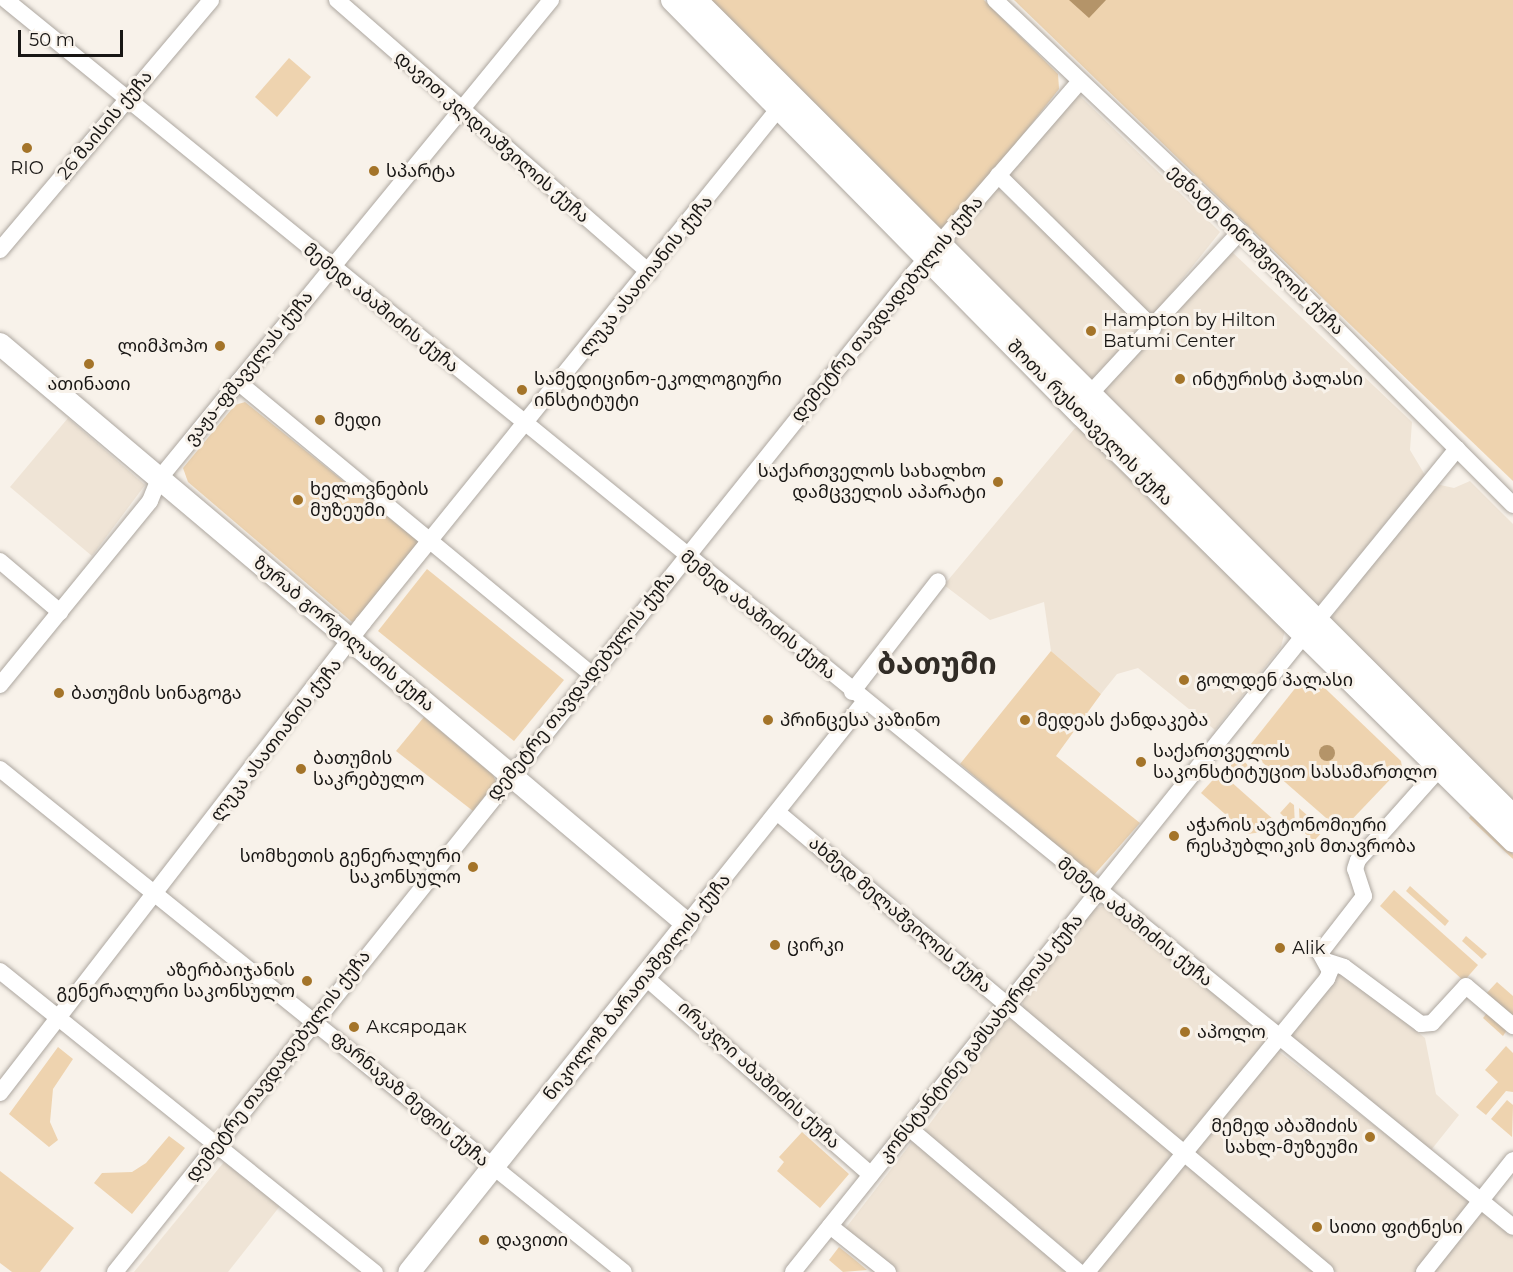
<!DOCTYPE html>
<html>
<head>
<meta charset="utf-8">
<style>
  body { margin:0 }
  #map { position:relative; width:1513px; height:1272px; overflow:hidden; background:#f8f2ea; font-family:Montserrat,"Noto Sans Georgian",sans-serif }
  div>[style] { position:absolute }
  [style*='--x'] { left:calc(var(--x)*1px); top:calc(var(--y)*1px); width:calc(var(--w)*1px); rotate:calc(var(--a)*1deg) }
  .built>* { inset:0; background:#efe4d6 }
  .green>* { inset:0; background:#eed3af }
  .water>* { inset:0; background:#b49469 }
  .round { border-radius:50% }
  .roads { filter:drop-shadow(0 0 2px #ada7a0) drop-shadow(0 0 2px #ada7a0) }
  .street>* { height:16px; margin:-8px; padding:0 8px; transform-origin:8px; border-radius:8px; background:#fff }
  .secondary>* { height:22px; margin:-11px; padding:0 11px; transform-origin:11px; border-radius:11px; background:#fff }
  .dots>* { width:16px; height:16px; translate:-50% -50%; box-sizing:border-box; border:3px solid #f8f2ea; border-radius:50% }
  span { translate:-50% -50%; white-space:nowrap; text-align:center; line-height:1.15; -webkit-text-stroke:6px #f8f2ea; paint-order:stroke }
  .street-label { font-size:18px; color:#181614 }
  .poi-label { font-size:18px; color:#181614 }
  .left { translate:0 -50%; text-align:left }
  .right { translate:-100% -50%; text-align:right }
  .town-label { font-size:30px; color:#312c26; font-weight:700 }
  .scale { position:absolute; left:18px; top:30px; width:105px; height:27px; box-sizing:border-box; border:3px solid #181614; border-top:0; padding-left:8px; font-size:18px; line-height:21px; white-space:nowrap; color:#181614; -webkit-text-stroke:4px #f8f2ea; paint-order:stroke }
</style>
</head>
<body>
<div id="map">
  <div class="built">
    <i style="clip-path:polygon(1073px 96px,1080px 96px,1220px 232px,1152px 317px,1010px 179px,1009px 172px)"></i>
    <i style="clip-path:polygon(998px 188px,1142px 326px,1094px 378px,1083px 381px,949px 241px)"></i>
    <i style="clip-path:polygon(1231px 251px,1412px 422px,1410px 450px,1425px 475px,1317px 607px,1101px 400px,1104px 387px)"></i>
    <i style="clip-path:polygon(68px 418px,145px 485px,92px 556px,10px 487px)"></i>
    <i style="clip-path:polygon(1085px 426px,1285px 630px,1281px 647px,1215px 730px,1138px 668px,1117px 674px,1101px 694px,1051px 651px,1044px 602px,990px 620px,944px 585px,1075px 428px)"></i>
    <i style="clip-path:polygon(1470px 481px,1513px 524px,1513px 809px,1330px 619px,1436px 484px,1454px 488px)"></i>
    <i style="clip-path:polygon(1106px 906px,1267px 1034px,1268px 1043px,1184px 1144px,1024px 1011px,1022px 1001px,1092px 909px)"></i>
    <i style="clip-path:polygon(1331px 963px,1425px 1038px,1436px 1094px,1459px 1115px,1428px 1154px,1291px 1043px,1289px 1033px)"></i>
    <i style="clip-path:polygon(1006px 1020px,1016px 1020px,1176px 1156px,1086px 1266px,923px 1133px)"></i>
    <i style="clip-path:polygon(1278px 1051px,1467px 1197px,1470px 1208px,1419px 1272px,1336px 1272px,1195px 1152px)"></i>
    <i style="clip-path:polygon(912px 1142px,916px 1142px,1070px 1272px,898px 1272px,845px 1229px)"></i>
    <i style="clip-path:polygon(224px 1162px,280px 1206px,228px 1272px,134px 1272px)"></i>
    <i style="clip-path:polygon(1186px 1164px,1320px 1272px,1096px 1272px)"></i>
    <i style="clip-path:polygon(1485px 1209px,1513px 1233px,1513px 1272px,1430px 1272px)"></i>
  </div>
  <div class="green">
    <i style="clip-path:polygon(702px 0,984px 0,1058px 74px,1059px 89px,948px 230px,936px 233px)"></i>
    <i style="clip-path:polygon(1014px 0,1513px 0,1513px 481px,1417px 389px)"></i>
    <i style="clip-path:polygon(289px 58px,311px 77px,277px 117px,255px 97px)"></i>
    <i style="clip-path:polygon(245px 402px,419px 542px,358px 620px,352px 622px,188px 482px,183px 468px,235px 405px)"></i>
    <i style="clip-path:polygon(427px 569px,564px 680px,514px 741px,378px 631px)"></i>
    <i style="clip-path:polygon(1051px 651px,1101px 694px,1056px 756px,1140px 823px,1093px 876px,960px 764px)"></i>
    <i style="clip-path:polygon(1308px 672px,1401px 761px,1402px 767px,1341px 831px,1247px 749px)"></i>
    <i style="clip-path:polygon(424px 717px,493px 775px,496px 782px,473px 811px,396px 751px)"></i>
    <i style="clip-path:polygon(1234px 752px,1265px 781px,1243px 781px,1225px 763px)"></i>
    <i style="clip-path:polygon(1220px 772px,1274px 820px,1262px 832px,1248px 834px,1201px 793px)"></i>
    <i style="clip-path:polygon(1290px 802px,1294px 805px,1295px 827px,1280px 813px)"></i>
    <i style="clip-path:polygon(1299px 808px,1324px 830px,1314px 841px,1300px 829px)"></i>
    <i style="clip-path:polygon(1472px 814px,1513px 854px,1513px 859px,1469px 818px)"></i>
    <i style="clip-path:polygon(1410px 886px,1449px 921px,1445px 926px,1406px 891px)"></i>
    <i style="clip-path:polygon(1394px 890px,1478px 965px,1464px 981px,1380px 906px)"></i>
    <i style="clip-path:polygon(1466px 936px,1487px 954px,1482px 959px,1462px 941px)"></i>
    <i style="clip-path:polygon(1497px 982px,1513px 996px,1513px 1024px,1483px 997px)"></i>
    <i style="clip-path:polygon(1487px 1013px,1507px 1030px,1503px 1036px,1483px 1018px)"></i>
    <i style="clip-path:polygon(1506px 1046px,1513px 1053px,1513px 1092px,1506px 1091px,1486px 1115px,1476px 1107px,1498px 1082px,1485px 1070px)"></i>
    <i style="clip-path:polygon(58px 1047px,73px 1059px,53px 1089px,50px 1122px,58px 1140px,49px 1147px,9px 1114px)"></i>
    <i style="clip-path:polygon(1507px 1100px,1513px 1105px,1512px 1137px,1491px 1119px)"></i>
    <i style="clip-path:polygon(802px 1132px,849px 1174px,820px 1208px,777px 1171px,784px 1162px,779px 1157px)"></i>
    <i style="clip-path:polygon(169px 1136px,185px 1148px,132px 1214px,94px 1183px,102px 1173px,132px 1172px,146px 1163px)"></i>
    <i style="clip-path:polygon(0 1171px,74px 1228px,40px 1272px,12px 1272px,0 1263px)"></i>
    <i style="clip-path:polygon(839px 1247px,854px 1259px,867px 1270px,843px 1272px,829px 1260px)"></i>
  </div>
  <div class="water">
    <i style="clip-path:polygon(1069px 0,1106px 0,1089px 18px)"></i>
    <i class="round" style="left:1319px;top:745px;width:16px;height:16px"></i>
  </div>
  <div class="roads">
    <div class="street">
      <i style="--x:6;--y:0;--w:1943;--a:39.15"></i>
      <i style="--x:337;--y:0;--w:414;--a:41.1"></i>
      <i style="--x:995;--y:0;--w:337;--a:43.4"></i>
      <i style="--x:1240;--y:232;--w:386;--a:45"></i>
      <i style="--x:998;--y:175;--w:218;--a:44.6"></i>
      <i style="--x:0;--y:250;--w:327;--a:-49.8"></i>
      <i style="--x:238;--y:382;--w:458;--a:39.6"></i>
      <i style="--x:1088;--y:396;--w:224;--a:-47.2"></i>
      <i style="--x:0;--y:561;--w:79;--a:40.4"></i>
      <i style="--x:1315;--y:623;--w:225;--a:-50.8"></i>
      <i style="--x:0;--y:685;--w:237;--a:-50.8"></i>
      <i style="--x:150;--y:501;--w:24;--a:-68"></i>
      <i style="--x:159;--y:479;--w:619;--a:-50.7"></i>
      <i style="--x:852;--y:692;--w:140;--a:-52.2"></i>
      <i style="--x:0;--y:769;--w:801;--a:38.87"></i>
      <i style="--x:777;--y:812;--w:716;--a:39.96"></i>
      <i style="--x:687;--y:924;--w:285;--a:-51.4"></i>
      <i style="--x:1326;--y:961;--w:19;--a:18"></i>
      <i style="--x:1344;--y:967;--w:96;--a:36.5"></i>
      <i style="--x:1421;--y:1024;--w:11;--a:-5"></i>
      <i style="--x:1432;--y:1023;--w:50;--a:-47.4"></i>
      <i style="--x:1466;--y:986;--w:62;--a:40.4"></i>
      <i style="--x:0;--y:971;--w:481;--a:38.8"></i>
      <i style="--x:645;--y:977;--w:300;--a:41.2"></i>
      <i style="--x:0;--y:1093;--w:594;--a:-52.32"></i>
      <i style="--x:363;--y:623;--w:662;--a:-51.07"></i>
      <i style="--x:909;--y:1128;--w:223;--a:40.3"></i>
      <i style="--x:830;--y:1226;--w:74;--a:38.4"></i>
      <i style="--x:115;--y:1272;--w:1278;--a:-51.35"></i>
      <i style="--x:913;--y:274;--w:255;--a:-49.1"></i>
      <i style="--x:793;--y:1272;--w:817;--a:-51.26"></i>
      <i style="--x:1087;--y:1272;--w:379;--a:-50.7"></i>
      <i style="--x:1327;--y:979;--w:9;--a:-69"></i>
      <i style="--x:1330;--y:971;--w:21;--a:-119"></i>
      <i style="--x:1320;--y:953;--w:72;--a:-52.3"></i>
      <i style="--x:1364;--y:896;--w:28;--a:-108"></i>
      <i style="--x:1355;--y:869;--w:9;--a:-72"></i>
      <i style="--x:1358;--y:860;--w:122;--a:-48.3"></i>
      <i style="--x:1424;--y:1272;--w:143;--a:-51.5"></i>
    </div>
    <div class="secondary">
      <i style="--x:672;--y:0;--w:583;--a:45.42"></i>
      <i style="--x:1081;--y:415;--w:607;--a:44.6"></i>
      <i style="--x:696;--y:0;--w:1155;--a:44.96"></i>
      <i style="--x:0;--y:344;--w:899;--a:40.17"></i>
      <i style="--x:687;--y:924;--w:445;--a:128.6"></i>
    </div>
  </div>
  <div class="dots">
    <i style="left:27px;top:148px;background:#a47429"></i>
    <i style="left:374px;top:171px;background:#a47429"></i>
    <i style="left:1091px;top:331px;background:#a47429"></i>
    <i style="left:220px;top:346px;background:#a47429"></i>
    <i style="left:89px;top:364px;background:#a47429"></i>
    <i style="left:1180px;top:379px;background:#a47429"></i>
    <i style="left:522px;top:390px;background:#a47429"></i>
    <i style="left:320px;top:420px;background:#a47429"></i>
    <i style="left:998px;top:482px;background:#a47429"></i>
    <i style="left:298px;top:500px;background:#a47429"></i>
    <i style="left:1184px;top:680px;background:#a47429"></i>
    <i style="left:59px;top:693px;background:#a47429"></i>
    <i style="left:768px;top:720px;background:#a47429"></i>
    <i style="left:1025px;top:720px;background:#a47429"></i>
    <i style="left:1141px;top:762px;background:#a47429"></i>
    <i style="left:301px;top:769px;background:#a47429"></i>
    <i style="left:1174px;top:836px;background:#a47429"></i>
    <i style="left:473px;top:867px;background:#a47429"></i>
    <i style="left:775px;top:945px;background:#a47429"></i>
    <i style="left:1280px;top:948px;background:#a47429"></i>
    <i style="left:307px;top:981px;background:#a47429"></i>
    <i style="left:354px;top:1027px;background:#a47429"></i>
    <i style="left:1185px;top:1032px;background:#a47429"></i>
    <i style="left:1370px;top:1137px;background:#a47429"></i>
    <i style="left:1317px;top:1227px;background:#a47429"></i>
    <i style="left:484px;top:1240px;background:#a47429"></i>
  </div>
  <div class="street-label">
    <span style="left:105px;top:125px;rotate:-50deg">26 მაისის ქუჩა</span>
    <span style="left:492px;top:137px;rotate:41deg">დავით კლდიაშვილის ქუჩა</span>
    <span style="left:1256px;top:250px;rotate:44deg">ეგნატე ნინოშვილის ქუჩა</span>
    <span style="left:646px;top:276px;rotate:-51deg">ლუკა ასათიანის ქუჩა</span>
    <span style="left:381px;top:308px;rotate:39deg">მემედ აბაშიძის ქუჩა</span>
    <span style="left:887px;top:309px;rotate:-50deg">დემეტრე თავდადებულის ქუჩა</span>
    <span style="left:249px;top:368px;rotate:-51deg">ვაჟა-ფშაველას ქუჩა</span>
    <span style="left:1090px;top:423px;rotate:45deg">შოთა რუსთაველის ქუჩა</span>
    <span style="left:758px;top:615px;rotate:39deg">მემედ აბაშიძის ქუჩა</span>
    <span style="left:344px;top:634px;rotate:40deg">ზურაბ გორგილაძის ქუჩა</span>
    <span style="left:581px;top:686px;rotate:-51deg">დემეტრე თავდადებულის ქუჩა</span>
    <span style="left:276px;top:740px;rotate:-52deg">ლუკა ასათიანის ქუჩა</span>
    <span style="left:900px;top:915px;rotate:40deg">ახმედ მელაშვილის ქუჩა</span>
    <span style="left:1135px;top:922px;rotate:39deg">მემედ აბაშიძის ქუჩა</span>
    <span style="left:637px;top:987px;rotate:-51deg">ნიკოლოზ ბარათაშვილის ქუჩა</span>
    <span style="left:981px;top:1038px;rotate:-51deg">კონსტანტინე გამსახურდიას ქუჩა</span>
    <span style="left:278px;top:1066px;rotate:-52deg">დემეტრე თავდადებულის ქუჩა</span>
    <span style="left:759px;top:1075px;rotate:42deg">ირაკლი აბაშიძის ქუჩა</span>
    <span style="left:410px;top:1099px;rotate:40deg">ფარნავაზ მეფის ქუჩა</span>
  </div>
  <div class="poi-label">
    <span style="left:27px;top:168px">RIO</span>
    <span class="left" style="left:386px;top:171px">სპარტა</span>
    <span class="left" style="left:1103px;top:331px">Hampton by Hilton<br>Batumi Center</span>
    <span class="right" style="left:208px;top:346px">ლიმპოპო</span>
    <span class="left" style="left:1192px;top:379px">ინტურისტ პალასი</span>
    <span class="left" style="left:534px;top:390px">სამედიცინო-ეკოლოგიური<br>ინსტიტუტი</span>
    <span style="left:89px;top:384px">ათინათი</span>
    <span class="left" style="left:334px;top:420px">მედი</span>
    <span class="right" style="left:986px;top:482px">საქართველოს სახალხო<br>დამცველის აპარატი</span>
    <span class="left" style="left:310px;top:500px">ხელოვნების<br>მუზეუმი</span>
    <span class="left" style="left:1196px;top:680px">გოლდენ პალასი</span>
    <span class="left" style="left:71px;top:693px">ბათუმის სინაგოგა</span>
    <span class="left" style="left:780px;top:720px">პრინცესა კაზინო</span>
    <span class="left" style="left:1037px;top:720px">მედეას ქანდაკება</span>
    <span class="left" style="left:1153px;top:762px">საქართველოს<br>საკონსტიტუციო სასამართლო</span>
    <span class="left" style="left:313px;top:769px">ბათუმის<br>საკრებულო</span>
    <span class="left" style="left:1186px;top:836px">აჭარის ავტონომიური<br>რესპუბლიკის მთავრობა</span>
    <span class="right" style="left:461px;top:867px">სომხეთის გენერალური<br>საკონსულო</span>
    <span class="left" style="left:787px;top:945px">ცირკი</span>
    <span class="left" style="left:1292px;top:948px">Alik</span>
    <span class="right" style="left:295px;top:981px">აზერბაიჯანის<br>გენერალური საკონსულო</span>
    <span class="left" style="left:366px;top:1027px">Аксяродак</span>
    <span class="left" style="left:1197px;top:1032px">აპოლო</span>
    <span class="right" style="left:1358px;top:1137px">მემედ აბაშიძის<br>სახლ-მუზეუმი</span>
    <span class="left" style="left:1329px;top:1227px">სითი ფიტნესი</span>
    <span class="left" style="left:496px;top:1240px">დავითი</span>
  </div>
  <div class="town-label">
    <span style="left:937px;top:664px">ბათუმი</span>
  </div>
  <div class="scale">50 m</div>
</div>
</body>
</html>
